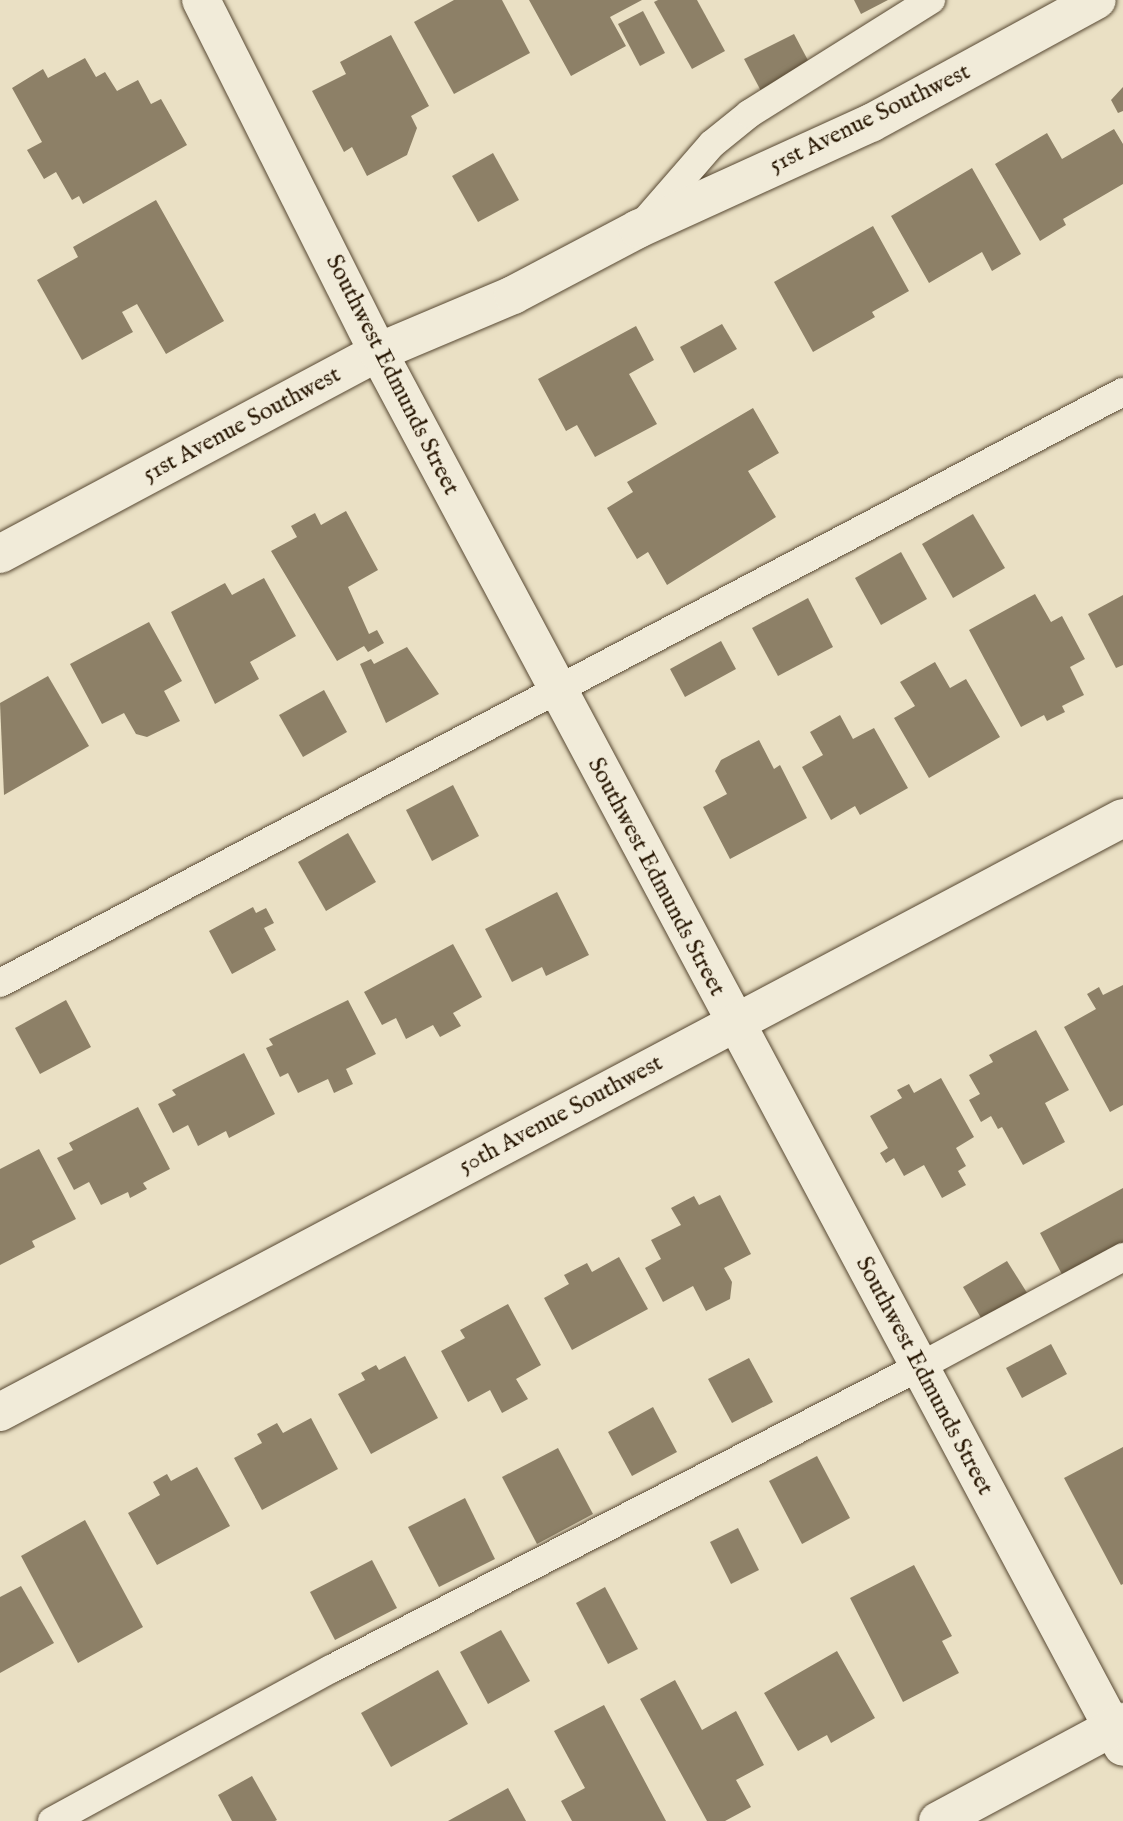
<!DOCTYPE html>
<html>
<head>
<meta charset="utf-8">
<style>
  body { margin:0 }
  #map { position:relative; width:1123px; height:1821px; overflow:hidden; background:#eae0c4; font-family:"IM FELL English",serif }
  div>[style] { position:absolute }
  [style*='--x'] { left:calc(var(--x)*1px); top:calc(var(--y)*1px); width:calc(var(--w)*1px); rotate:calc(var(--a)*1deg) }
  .building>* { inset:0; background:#8d8067 }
  .roads { filter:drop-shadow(0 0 2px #584933) drop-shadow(0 0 2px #584933) }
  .lane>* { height:28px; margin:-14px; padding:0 14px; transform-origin:14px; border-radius:14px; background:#f1ebd9 }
  .street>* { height:38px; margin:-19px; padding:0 19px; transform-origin:19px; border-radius:19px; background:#f1ebd9 }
  .secondary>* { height:38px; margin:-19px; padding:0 19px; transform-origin:19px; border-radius:19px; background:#f1ebd9 }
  span { translate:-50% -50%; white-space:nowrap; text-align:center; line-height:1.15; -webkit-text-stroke:6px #f1ebd9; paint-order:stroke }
  .street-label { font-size:24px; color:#281703 }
</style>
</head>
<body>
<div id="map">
  <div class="building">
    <i style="clip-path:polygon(454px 0,502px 0,530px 53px,454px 94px,414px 22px)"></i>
    <i style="clip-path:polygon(529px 0,642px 0,610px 17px,626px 46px,571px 76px)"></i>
    <i style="clip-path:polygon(658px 0,697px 0,725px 51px,692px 69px,654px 2px)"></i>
    <i style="clip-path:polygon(854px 0,888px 0,861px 14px)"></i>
    <i style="clip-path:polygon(643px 11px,665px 53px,640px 66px,618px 24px)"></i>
    <i style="clip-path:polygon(794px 34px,811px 66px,761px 91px,744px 59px)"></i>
    <i style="clip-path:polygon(391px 35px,429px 106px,411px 116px,417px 128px,407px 155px,367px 176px,352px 147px,344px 152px,312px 91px,346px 74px,340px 62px)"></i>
    <i style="clip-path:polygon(85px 58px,96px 77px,105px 72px,117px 91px,138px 80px,151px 104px,161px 99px,187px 145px,83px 204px,79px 196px,72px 200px,56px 172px,44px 179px,27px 150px,42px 142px,12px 88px,43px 69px,48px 78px)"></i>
    <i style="clip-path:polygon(1123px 87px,1123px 111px,1118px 113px,1111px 100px)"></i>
    <i style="clip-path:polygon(1114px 129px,1123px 144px,1123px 184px,1063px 219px,1066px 225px,1040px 241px,995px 164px,1047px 133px,1062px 159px)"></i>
    <i style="clip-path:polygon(493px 153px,519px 200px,478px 222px,452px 176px)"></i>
    <i style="clip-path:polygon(972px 168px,1021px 254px,992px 271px,982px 252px,929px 283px,891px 216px)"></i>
    <i style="clip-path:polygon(156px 200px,224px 321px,166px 354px,137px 304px,122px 312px,133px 332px,82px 360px,37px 280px,78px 257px,73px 247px)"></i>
    <i style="clip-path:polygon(873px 226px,909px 291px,872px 312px,875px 317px,813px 352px,774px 282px)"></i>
    <i style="clip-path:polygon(722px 324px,737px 349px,694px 373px,680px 347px)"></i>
    <i style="clip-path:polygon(636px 326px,654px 360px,629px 374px,657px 424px,595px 457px,577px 425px,566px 431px,538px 379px)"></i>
    <i style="clip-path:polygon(753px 408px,779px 453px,748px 471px,776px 517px,667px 585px,648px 552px,637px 559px,607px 508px,633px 492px,627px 482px)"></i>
    <i style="clip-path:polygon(346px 511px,378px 570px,348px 587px,369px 634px,377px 630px,384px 643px,368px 652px,364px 646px,337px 661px,271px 551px,297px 537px,291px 526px,315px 513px,321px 525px)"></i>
    <i style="clip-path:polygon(973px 514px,1005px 568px,953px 598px,922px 544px)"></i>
    <i style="clip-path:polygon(901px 552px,927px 599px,881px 625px,855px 578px)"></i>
    <i style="clip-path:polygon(264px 578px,296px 636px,250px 662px,259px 679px,215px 704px,171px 612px,225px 583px,232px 595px)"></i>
    <i style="clip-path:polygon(1035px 594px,1051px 622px,1062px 616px,1085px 659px,1070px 667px,1084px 695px,1062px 706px,1065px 712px,1047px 721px,1044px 715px,1021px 727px,969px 630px)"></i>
    <i style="clip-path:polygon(1123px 595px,1123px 665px,1116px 668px,1088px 614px)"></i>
    <i style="clip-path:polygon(808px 598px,833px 647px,778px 676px,752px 628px)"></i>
    <i style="clip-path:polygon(149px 622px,182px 681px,164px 691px,180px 721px,147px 737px,136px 734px,124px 713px,102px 724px,70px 664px)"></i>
    <i style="clip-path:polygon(721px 641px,736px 669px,685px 697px,670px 669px)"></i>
    <i style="clip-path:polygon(407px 647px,439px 694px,386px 723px,360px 664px,371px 659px,374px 664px)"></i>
    <i style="clip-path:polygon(935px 662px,950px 688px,966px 679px,1000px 737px,929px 778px,894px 718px,915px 706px,900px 682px)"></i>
    <i style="clip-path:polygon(48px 676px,89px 746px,4px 795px,0 703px)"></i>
    <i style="clip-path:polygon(324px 690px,347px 732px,303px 757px,279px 715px)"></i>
    <i style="clip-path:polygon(840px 715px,853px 739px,874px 728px,908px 788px,860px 815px,855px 806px,831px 820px,802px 767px,823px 755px,810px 732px)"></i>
    <i style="clip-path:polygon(759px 740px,774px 769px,780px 765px,807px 818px,730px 859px,703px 807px,727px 794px,715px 771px,721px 760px)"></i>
    <i style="clip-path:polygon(453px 785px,479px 836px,432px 861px,406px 810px)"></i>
    <i style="clip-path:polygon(348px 833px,376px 882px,326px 911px,298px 862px)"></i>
    <i style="clip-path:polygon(557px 892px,589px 955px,546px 976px,542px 967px,512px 982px,485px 929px)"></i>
    <i style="clip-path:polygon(253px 907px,256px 913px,266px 908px,274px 923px,264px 928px,276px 950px,232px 974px,209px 931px)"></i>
    <i style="clip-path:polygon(453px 944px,482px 997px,453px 1013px,461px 1026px,440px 1037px,433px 1025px,406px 1039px,396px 1018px,382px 1025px,364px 992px)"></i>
    <i style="clip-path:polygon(1123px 985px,1123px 1105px,1110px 1112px,1064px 1027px,1096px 1009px,1087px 994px,1099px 987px,1103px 995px)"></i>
    <i style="clip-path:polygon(66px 1000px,91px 1047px,40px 1074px,15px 1028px)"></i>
    <i style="clip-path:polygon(348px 1000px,376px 1054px,346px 1069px,353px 1084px,334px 1093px,328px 1079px,298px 1093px,288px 1073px,280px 1077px,266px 1048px,273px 1045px,269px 1039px)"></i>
    <i style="clip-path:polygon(1036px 1030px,1069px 1090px,1045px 1103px,1065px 1142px,1023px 1165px,1002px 1127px,998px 1129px,991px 1116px,981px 1122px,969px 1100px,980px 1094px,969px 1075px,993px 1062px,989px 1055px)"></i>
    <i style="clip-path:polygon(244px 1053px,275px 1114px,229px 1138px,226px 1131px,198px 1146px,188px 1125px,173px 1133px,158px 1104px,176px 1095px,172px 1090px)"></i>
    <i style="clip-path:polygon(941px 1078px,974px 1137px,956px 1148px,966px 1166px,958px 1171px,966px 1185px,942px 1198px,924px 1165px,904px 1176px,894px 1158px,886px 1163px,880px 1153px,888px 1148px,870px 1116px,902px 1098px,897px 1090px,909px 1084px,914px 1093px)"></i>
    <i style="clip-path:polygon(138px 1107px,170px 1169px,143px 1183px,147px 1189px,130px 1198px,128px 1192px,101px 1205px,89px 1182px,74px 1190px,57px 1158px,73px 1150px,69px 1143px)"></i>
    <i style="clip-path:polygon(39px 1149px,76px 1219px,32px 1241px,35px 1247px,0 1265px,0 1169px)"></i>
    <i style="clip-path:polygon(1123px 1188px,1123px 1249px,1065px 1280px,1040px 1233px)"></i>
    <i style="clip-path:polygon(720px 1195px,751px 1254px,724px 1268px,732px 1282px,730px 1299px,706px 1311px,693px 1286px,663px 1302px,645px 1268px,661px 1259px,651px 1240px,681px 1225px,671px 1208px,694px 1196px,699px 1205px)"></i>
    <i style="clip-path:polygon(619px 1257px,648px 1309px,572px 1350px,544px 1298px,569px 1284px,564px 1275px,587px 1263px,592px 1272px)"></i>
    <i style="clip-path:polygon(1007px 1261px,1029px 1296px,984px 1323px,963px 1287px)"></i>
    <i style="clip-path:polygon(508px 1304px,541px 1365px,516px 1379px,528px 1399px,502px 1413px,490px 1390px,468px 1402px,441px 1351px,465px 1338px,460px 1330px)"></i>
    <i style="clip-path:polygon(1051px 1344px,1067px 1374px,1022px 1398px,1006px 1368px)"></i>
    <i style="clip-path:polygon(405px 1356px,438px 1418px,371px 1454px,338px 1394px,365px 1380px,361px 1373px,376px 1365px,379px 1370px)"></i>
    <i style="clip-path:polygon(749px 1358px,773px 1402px,732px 1423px,708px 1379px)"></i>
    <i style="clip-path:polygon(653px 1407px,677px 1452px,632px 1476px,608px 1432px)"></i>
    <i style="clip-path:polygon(311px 1418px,338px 1469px,262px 1510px,234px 1458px,262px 1443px,257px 1434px,277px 1423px,283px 1433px)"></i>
    <i style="clip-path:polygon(1123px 1447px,1123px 1584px,1121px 1585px,1064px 1478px)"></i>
    <i style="clip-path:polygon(558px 1448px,593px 1514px,537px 1544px,502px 1477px)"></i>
    <i style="clip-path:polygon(817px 1456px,850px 1518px,802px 1544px,769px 1481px)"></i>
    <i style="clip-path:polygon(197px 1467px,230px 1526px,157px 1565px,128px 1513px,160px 1495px,153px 1482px,167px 1474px,171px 1481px)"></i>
    <i style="clip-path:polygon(465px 1498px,495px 1559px,439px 1587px,408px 1527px)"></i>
    <i style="clip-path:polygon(85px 1520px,143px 1627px,78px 1663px,21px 1556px)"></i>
    <i style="clip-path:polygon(738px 1528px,759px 1570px,731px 1584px,710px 1542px)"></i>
    <i style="clip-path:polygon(372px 1560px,397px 1608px,335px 1640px,310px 1592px)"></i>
    <i style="clip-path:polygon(914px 1565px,952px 1636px,942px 1641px,959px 1673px,903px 1702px,850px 1598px)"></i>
    <i style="clip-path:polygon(21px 1586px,54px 1643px,0 1673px,0 1597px)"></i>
    <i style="clip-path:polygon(605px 1587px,638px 1649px,608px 1664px,576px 1603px)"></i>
    <i style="clip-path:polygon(501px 1630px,530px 1681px,488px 1704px,460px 1652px)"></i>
    <i style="clip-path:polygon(837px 1651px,875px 1718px,831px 1743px,827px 1735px,798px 1751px,764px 1693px)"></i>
    <i style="clip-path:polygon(438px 1670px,468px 1724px,391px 1767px,361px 1713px)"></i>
    <i style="clip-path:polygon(675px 1680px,702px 1730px,736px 1711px,764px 1765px,736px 1780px,751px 1807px,725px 1821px,707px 1821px,640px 1699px)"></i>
    <i style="clip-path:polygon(604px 1705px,666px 1821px,572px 1821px,561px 1801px,585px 1788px,554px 1731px)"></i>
    <i style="clip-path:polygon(252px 1776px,277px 1820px,275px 1821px,232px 1821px,218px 1795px)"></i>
    <i style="clip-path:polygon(508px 1788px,526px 1821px,448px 1821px)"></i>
  </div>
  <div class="roads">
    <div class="lane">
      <i style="--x:645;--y:221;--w:102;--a:-49"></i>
      <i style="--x:712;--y:144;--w:48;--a:-39"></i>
      <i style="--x:749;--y:114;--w:215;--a:-32.1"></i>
      <i style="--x:0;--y:983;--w:1269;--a:-27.76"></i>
      <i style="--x:52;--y:1821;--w:318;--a:-28.6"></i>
      <i style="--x:331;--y:1669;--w:661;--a:-27.19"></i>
      <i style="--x:919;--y:1367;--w:232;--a:-28.3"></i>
    </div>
    <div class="street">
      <i style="--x:201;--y:0;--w:394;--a:63.3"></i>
      <i style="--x:378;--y:352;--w:1581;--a:61.9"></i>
      <i style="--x:0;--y:554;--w:429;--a:-28.1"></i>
      <i style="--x:378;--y:352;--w:147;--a:-22.9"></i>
      <i style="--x:513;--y:295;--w:141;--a:-27.8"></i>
      <i style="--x:638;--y:229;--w:256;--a:-24.5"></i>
      <i style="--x:871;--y:123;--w:257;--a:-28.6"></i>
      <i style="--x:0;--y:1412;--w:1270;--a:-27.88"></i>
    </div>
    <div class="secondary">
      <i style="--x:938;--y:1821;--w:210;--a:-28.2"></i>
    </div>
  </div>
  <div class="street-label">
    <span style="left:870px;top:119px;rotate:-26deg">51st Avenue Southwest</span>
    <span style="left:392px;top:375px;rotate:63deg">Southwest Edmunds Street</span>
    <span style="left:242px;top:425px;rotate:-28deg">51st Avenue Southwest</span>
    <span style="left:656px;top:877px;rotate:62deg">Southwest Edmunds Street</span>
    <span style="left:561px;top:1115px;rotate:-28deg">50th Avenue Southwest</span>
    <span style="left:924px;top:1376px;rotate:62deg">Southwest Edmunds Street</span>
  </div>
</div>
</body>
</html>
